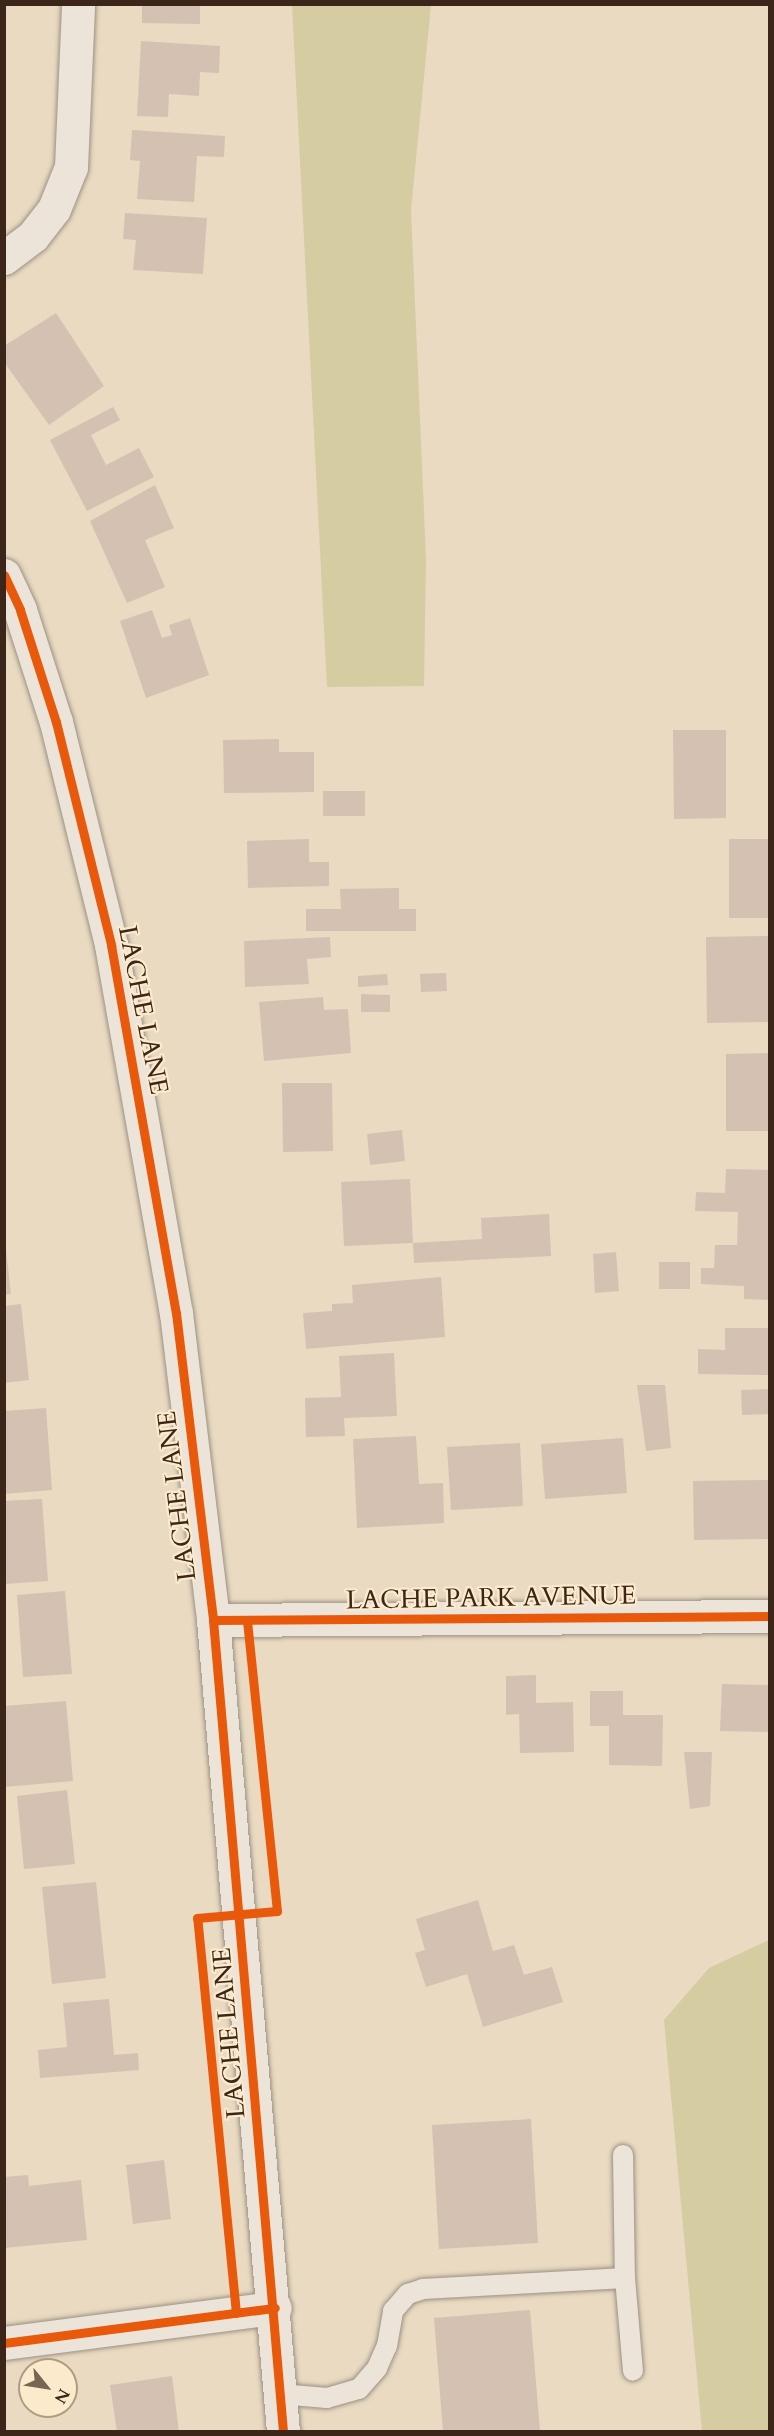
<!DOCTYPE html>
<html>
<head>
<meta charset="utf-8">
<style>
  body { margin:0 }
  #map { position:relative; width:774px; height:2436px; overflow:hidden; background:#e9dac1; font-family:Cardo,serif }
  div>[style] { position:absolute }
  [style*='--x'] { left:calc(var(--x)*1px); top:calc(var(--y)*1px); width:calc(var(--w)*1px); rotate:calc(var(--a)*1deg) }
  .green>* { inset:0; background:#d5cca1 }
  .building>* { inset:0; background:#d5c1b1 }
  .roads { filter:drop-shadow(0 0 2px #9c9182) drop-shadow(0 0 2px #9c9182) }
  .service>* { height:20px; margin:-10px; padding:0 10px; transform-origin:10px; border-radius:10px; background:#ece4d8 }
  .minor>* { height:33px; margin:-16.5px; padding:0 16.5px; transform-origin:16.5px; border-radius:16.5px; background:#ece4d8 }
  .tertiary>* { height:33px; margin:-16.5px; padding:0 16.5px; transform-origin:16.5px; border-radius:16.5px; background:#ece4d8 }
  .cycleway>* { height:9px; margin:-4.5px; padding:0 4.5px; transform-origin:4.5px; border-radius:4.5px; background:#e8590c }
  span { translate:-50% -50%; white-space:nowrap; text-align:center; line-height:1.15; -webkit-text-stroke:4.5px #fceacc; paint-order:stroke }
  .street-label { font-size:26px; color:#3c2619 }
  .frame { position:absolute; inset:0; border:6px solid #3c2619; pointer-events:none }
  .north { position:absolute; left:18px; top:2358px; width:60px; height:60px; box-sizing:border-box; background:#fceacc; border:2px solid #af9c84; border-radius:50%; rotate:120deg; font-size:16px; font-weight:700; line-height:24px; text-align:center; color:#3c2619 }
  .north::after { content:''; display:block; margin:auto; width:21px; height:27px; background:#796554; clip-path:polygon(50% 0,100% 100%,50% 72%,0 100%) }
</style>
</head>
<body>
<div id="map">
  <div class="green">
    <i style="clip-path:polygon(292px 5px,431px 5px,411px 210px,426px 559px,424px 686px,327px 687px)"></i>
    <i style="clip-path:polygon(769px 1940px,769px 2431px,702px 2431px,664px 2020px,709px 1968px)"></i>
  </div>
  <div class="building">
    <i style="clip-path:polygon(142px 4px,200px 4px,200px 24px,142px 23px)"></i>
    <i style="clip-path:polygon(141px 41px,220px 46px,219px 73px,200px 72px,199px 96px,169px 94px,168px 117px,137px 116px)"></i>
    <i style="clip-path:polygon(132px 130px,225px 136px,224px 157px,197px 156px,194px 202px,137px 199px,140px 161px,130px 160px)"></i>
    <i style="clip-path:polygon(125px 213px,207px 218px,203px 274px,133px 270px,136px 240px,123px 239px)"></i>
    <i style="clip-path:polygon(56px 313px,104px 386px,49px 425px,4px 362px,4px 346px)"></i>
    <i style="clip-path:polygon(113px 407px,120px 420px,91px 435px,106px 465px,139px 448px,154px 477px,87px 511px,50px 440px)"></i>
    <i style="clip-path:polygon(155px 485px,174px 528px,145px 540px,165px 587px,127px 603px,90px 521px)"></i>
    <i style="clip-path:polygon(152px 610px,162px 638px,172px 635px,169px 625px,190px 618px,209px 675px,146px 698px,120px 621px)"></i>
    <i style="clip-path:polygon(673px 730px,726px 730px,726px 818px,674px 819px)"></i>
    <i style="clip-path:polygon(279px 739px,279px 752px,314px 752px,314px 792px,224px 793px,223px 740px)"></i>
    <i style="clip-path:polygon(323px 791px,365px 791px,365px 816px,323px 816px)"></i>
    <i style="clip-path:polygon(309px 839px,309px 862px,329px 862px,329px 886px,248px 888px,247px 841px)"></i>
    <i style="clip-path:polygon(729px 839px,770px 839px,770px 918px,729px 918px)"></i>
    <i style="clip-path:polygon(399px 888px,399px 909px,416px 909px,416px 931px,306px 931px,306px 909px,341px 909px,340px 889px)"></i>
    <i style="clip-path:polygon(770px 936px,770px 1022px,707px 1023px,706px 937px)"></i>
    <i style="clip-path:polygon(330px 937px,331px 957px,307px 959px,309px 984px,245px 987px,244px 941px)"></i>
    <i style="clip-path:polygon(446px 973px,447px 991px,421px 992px,420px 974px)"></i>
    <i style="clip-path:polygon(387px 974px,388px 985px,358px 987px,358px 976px)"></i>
    <i style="clip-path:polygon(361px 994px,390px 995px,390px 1012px,361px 1012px)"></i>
    <i style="clip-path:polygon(323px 997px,324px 1010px,348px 1009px,351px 1053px,264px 1061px,259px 1002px)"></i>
    <i style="clip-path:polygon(770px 1053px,770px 1131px,726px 1131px,726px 1054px)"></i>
    <i style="clip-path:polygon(282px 1083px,332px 1083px,333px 1151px,283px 1152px)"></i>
    <i style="clip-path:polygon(402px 1130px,405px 1161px,370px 1165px,367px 1134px)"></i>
    <i style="clip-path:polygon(726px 1169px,770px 1170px,770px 1300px,744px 1299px,744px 1286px,701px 1284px,701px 1268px,714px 1268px,715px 1245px,737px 1245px,738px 1212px,695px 1211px,696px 1192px,725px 1193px)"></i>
    <i style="clip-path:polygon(410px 1179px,413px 1243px,482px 1239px,481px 1218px,549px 1214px,551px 1256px,414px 1263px,413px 1243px,344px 1246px,341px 1182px)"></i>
    <i style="clip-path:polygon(4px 1232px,11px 1294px,4px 1295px)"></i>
    <i style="clip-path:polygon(616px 1252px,619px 1291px,595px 1293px,593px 1254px)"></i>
    <i style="clip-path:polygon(659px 1262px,690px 1262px,690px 1289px,659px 1289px)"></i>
    <i style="clip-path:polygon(441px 1277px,445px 1337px,306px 1349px,303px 1313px,332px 1311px,332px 1304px,353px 1303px,352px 1285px)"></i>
    <i style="clip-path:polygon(21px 1304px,29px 1380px,4px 1383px,4px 1306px)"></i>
    <i style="clip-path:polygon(725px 1328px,770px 1328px,770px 1375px,698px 1374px,698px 1349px,725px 1350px)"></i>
    <i style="clip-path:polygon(394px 1353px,397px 1416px,344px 1418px,345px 1436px,306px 1437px,305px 1398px,341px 1397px,339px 1356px)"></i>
    <i style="clip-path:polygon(637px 1385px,665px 1385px,671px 1448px,646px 1451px)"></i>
    <i style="clip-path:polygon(770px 1389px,770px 1414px,742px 1415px,741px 1390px)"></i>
    <i style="clip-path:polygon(46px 1408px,52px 1490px,4px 1494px,4px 1411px)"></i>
    <i style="clip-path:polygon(416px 1436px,419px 1484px,443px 1483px,444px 1523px,357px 1528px,353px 1439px)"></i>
    <i style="clip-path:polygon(623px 1438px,627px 1493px,545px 1499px,541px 1444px)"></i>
    <i style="clip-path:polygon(520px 1443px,523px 1506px,451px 1510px,447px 1447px)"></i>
    <i style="clip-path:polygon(770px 1480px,770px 1539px,694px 1540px,693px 1481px)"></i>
    <i style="clip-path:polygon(42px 1499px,48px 1581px,4px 1584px,4px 1501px)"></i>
    <i style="clip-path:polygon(65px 1591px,72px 1674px,23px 1677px,17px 1595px)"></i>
    <i style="clip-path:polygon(536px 1675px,536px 1703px,573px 1702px,574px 1752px,520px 1753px,519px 1714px,506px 1715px,506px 1676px)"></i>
    <i style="clip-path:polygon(722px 1684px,770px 1685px,770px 1732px,720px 1731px)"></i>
    <i style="clip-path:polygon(590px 1691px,623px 1691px,623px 1715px,663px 1715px,662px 1766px,609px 1765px,609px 1726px,590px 1726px)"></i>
    <i style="clip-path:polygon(66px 1701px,73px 1781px,4px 1787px,4px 1706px)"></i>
    <i style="clip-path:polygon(684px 1752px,712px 1752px,710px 1806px,690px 1809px)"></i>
    <i style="clip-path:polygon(67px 1790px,75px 1864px,24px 1869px,17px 1796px)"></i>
    <i style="clip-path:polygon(96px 1882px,106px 1978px,52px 1984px,42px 1887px)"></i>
    <i style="clip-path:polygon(478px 1900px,493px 1951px,514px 1945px,524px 1975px,552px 1967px,563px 2002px,483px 2027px,467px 1974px,426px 1987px,415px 1953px,425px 1950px,416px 1919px)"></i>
    <i style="clip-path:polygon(109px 1999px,114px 2055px,138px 2053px,139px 2070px,40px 2078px,38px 2050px,67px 2047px,63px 2003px)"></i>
    <i style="clip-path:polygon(531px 2119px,538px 2243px,439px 2249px,432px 2125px)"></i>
    <i style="clip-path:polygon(164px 2160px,171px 2219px,133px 2224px,126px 2165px)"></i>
    <i style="clip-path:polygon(28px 2175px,29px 2186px,81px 2180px,87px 2240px,4px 2248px,4px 2177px)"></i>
    <i style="clip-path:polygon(530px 2310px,540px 2431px,443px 2432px,434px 2318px)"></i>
    <i style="clip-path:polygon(172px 2376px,179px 2432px,117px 2432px,110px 2385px)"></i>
  </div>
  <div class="roads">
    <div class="service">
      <i style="--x:623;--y:2155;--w:123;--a:89.1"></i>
      <i style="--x:625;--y:2278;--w:93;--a:85.1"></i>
      <i style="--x:280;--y:2394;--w:47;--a:4.9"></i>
      <i style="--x:327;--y:2398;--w:33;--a:-16"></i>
      <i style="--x:359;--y:2389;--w:28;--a:-49"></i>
      <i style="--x:377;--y:2368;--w:24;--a:-66"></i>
      <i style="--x:387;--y:2346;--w:36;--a:-80"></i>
      <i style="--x:393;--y:2311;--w:23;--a:-49"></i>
      <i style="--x:408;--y:2294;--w:16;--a:-18"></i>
      <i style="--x:423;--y:2289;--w:202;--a:-3.1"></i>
    </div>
    <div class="minor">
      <i style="--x:4;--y:258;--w:36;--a:-37"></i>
      <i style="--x:33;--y:236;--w:34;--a:-52"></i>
      <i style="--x:54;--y:209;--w:45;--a:-68"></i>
      <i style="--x:71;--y:167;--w:163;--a:-87.5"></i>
      <i style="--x:213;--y:1620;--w:557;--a:-0.41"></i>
      <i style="--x:4;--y:2343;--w:273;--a:-7.4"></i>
    </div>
    <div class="tertiary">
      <i style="--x:4;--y:575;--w:38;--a:65"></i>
      <i style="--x:20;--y:610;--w:118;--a:72.2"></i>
      <i style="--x:56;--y:722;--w:230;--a:76.1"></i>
      <i style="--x:111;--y:945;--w:374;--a:80"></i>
      <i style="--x:176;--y:1313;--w:309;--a:83.1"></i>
      <i style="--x:213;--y:1620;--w:815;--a:85.07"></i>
    </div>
  </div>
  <div class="cycleway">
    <i style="--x:4;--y:575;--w:38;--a:65"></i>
    <i style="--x:20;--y:610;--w:118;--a:72.2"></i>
    <i style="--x:56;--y:722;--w:230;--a:76.1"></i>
    <i style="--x:111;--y:945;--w:374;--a:80"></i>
    <i style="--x:176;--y:1313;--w:309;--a:83.1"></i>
    <i style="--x:213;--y:1620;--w:815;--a:85.07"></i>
    <i style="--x:213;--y:1620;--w:557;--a:-0.41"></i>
    <i style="--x:236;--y:2313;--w:397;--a:-95.6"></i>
    <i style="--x:197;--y:1918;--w:80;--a:-5"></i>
    <i style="--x:277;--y:1911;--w:291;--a:-95.9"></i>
    <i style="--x:4;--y:2343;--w:273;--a:-7.4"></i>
  </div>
  <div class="street-label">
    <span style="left:143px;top:1010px;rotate:79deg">LACHE LANE</span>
    <span style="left:177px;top:1496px;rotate:-97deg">LACHE LANE</span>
    <span style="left:491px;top:1598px;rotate:-1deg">LACHE PARK AVENUE</span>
    <span style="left:229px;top:2033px;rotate:-95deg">LACHE LANE</span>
  </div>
  <div class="frame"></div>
  <div class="north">N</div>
</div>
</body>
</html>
